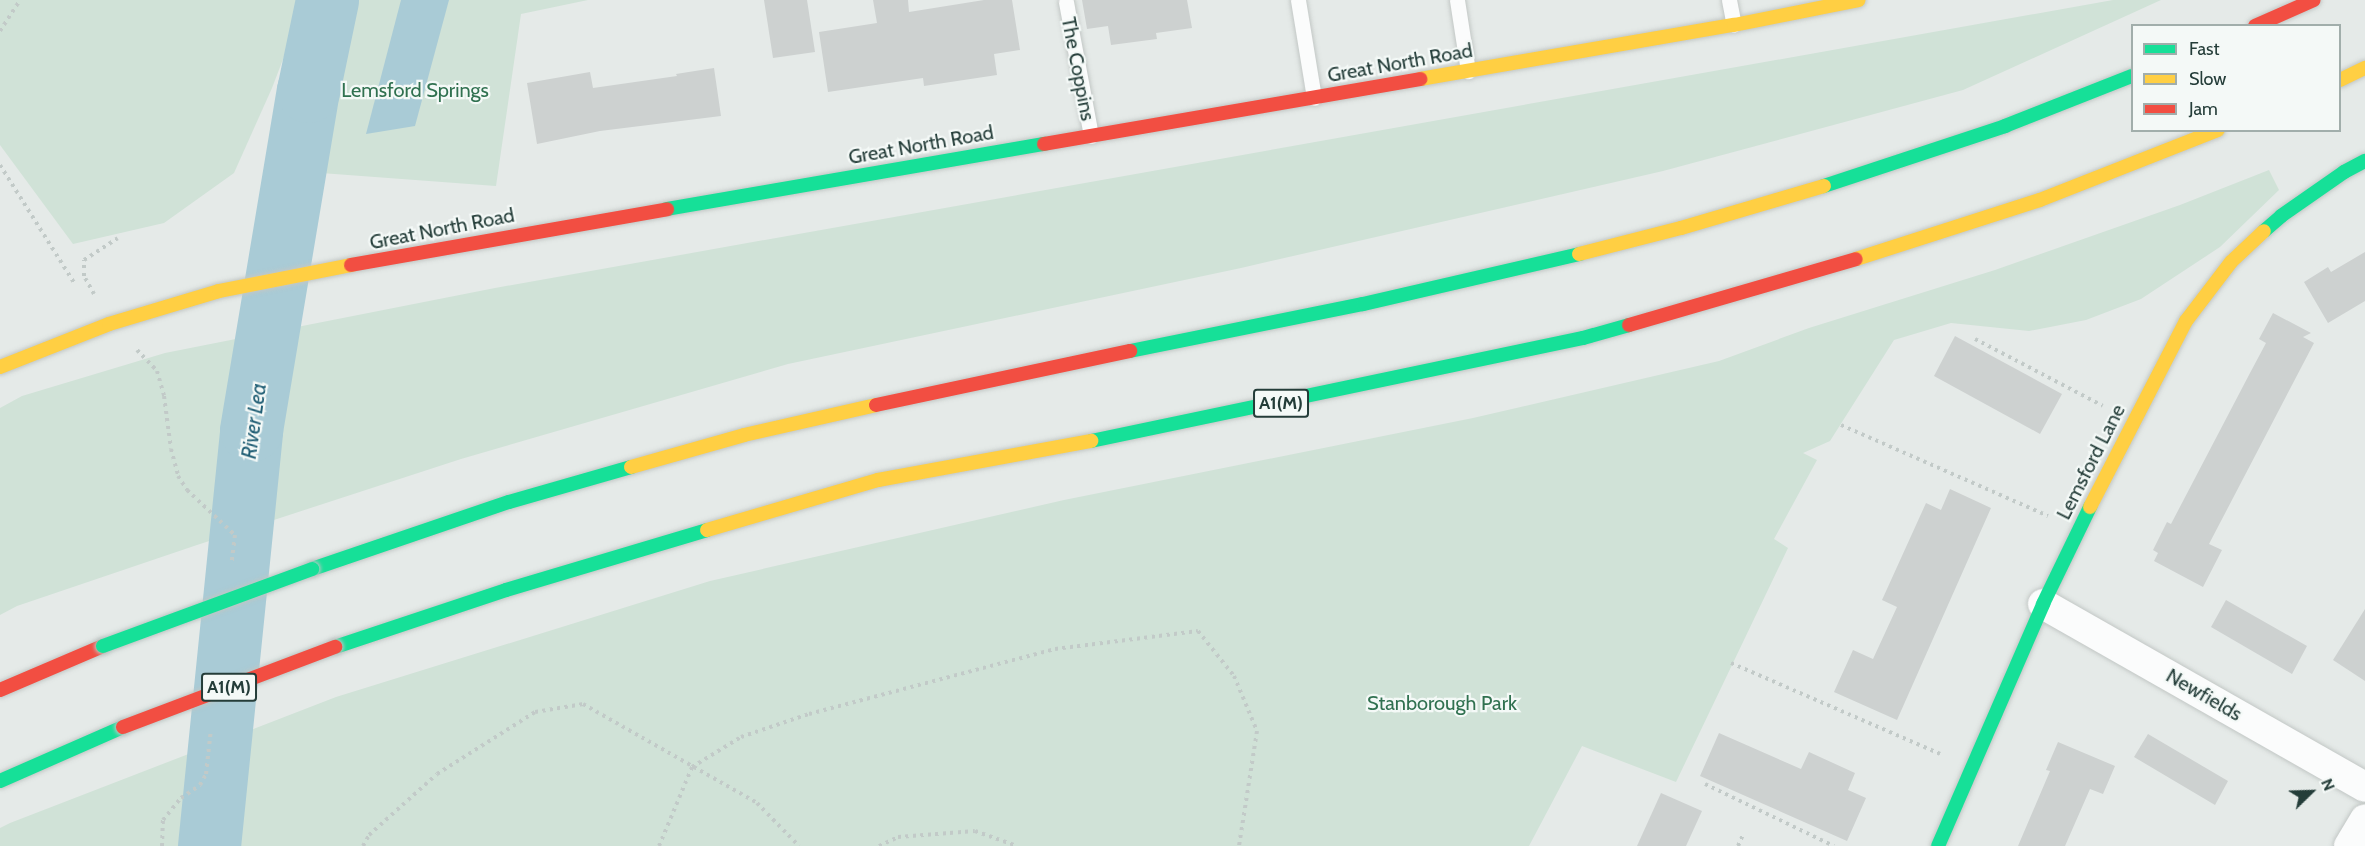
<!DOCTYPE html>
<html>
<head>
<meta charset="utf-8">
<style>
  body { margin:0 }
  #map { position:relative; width:2365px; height:846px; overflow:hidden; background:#e5eae8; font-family:Cabin,sans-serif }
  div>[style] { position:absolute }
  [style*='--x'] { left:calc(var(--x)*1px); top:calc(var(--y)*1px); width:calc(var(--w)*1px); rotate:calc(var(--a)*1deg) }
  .green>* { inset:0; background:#d0e2d7 }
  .water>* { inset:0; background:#a9cbd6 }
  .river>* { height:63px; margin:-31.5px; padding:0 31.5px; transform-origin:31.5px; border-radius:31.5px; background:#a9cbd6 }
  .building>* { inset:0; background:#cdd1d0 }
  .path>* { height:4px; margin-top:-2px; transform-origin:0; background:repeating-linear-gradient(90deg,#c2cac8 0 3px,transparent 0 7.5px) }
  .roads { filter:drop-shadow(0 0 2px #c2c7c5) drop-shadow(0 0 2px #c2c7c5) }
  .lane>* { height:15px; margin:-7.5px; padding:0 7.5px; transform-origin:7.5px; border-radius:7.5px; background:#fbfcfc }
  .street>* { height:30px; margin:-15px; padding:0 15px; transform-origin:15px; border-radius:15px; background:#fbfcfc }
  .fast>* { height:14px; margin:-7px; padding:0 7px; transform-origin:7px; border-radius:7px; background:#16e098 }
  .slow>* { height:14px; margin:-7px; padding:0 7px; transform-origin:7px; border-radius:7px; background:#ffcf43 }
  .jam>* { height:14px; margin:-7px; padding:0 7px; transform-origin:7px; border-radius:7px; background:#f24e42 }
  .bridges { filter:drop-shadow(0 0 2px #bdc6c4) drop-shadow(0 0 2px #bdc6c4) }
  .fast-bridge>* { height:14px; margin:-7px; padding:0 7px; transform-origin:7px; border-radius:7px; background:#16e098 }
  .jam-bridge>* { height:14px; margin:-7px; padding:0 7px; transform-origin:7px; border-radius:7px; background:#f24e42 }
  span { translate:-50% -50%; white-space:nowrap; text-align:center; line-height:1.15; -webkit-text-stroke:4.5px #f4f9f7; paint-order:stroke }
  .shield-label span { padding:2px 4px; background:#f4f9f7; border:2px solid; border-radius:4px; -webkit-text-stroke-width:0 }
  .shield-label { font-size:18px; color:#243d39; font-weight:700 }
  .street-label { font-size:20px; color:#243d39 }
  .park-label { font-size:20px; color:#307150 }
  .water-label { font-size:21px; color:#215f75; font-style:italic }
  .legend { position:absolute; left:2131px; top:24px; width:210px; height:108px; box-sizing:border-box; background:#f4f9f7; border:2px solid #a1aeab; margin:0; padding:8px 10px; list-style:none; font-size:18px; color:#243d39 }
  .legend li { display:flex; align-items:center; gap:12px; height:30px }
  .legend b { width:30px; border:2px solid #a1aeab }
  .north { position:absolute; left:2281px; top:762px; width:60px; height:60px; -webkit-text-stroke:4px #f4f9f7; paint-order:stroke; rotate:67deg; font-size:16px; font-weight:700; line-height:24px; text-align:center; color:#243d39 }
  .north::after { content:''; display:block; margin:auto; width:21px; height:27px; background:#243d39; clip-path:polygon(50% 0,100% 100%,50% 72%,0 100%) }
</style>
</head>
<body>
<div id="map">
  <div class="green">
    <i style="clip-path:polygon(0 0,300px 0,295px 28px,272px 88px,234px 173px,164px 223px,73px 244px,0 145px)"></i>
    <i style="clip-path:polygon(327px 0,588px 0,521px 14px,496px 186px,294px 171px)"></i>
    <i style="clip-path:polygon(2113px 0,2161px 0,1963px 90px,1663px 171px,1241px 268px,788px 364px,461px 459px,197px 545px,17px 606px,0 615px,0 408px,22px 396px,165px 353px,495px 288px)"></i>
    <i style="clip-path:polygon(2269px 170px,2279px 190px,2220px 247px,2141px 299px,2086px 320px,2029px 331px,1951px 323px,1894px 340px,1830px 441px,1803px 453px,1817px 460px,1774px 539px,1788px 548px,1676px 782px,1582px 746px,1529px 846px,0 846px,0 828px,10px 823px,336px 697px,710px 581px,1064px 500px,1473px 418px,1719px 361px,1809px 328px,1995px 270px,2180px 205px)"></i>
  </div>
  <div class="water">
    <i style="clip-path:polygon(401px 0,449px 0,415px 126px,366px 134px)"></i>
  </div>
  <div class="river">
    <i style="--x:209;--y:846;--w:418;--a:-84.2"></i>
    <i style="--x:251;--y:430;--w:344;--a:-80.5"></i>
    <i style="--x:308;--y:91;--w:93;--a:-78.2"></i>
  </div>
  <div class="building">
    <i style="clip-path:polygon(764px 0,807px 0,815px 52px,773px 58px)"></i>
    <i style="clip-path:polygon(873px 0,908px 0,909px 12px,984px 0,1012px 0,1020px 50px,994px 54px,997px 75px,924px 86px,923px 78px,828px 92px,819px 32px,877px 23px)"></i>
    <i style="clip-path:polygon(1082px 0,1187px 0,1192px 28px,1156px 33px,1157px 39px,1111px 45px,1108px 26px,1087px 29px)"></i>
    <i style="clip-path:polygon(714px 68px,721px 116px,600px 131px,537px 144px,527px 83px,590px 72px,593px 88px,677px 76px,676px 74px)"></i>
    <i style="clip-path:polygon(2365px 252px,2365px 301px,2328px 323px,2304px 282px,2328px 267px,2331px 272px)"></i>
    <i style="clip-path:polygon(2273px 313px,2311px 333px,2303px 337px,2314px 343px,2209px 544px,2222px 550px,2203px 587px,2154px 561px,2158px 553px,2153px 550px,2167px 522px,2171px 524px,2250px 373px,2266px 343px,2259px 339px)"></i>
    <i style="clip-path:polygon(1955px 336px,2062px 394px,2040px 434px,1934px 376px)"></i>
    <i style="clip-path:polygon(1950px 489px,1991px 508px,1897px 720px,1834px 692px,1853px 650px,1873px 659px,1897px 607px,1882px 600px,1926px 503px,1941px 510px)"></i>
    <i style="clip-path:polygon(2226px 600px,2307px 646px,2292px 674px,2211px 627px)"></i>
    <i style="clip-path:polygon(2365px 609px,2365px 681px,2333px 660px)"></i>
    <i style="clip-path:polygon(1719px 733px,1801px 769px,1809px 752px,1855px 773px,1848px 790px,1866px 798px,1847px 841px,1700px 776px)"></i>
    <i style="clip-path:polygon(2148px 734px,2228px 781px,2215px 805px,2134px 757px)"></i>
    <i style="clip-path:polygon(2058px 742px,2115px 766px,2103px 794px,2090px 789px,2065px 846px,2018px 846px,2050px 771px,2046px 770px)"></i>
    <i style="clip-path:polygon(1661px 793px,1702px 811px,1686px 846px,1637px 846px)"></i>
  </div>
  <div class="path">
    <i style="--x:0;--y:31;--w:37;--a:-57"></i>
    <i style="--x:0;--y:165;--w:141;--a:57.8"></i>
    <i style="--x:94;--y:294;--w:21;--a:-119"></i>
    <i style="--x:84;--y:276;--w:16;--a:-90"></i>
    <i style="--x:84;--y:260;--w:40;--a:-32.9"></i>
    <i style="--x:1975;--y:339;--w:144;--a:27.6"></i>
    <i style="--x:137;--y:350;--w:29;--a:46"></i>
    <i style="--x:157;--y:371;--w:26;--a:74"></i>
    <i style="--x:164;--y:396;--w:53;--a:82.5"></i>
    <i style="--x:171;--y:449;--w:28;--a:75"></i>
    <i style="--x:178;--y:476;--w:17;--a:57"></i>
    <i style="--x:187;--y:490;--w:66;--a:43.2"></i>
    <i style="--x:235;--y:535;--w:26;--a:97"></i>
    <i style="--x:1841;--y:425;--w:226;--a:23.7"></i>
    <i style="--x:1731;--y:663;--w:228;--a:23.5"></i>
    <i style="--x:1705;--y:784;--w:143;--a:25.7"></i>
    <i style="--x:162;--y:846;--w:26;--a:-88"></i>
    <i style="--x:163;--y:820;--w:28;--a:-51"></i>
    <i style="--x:181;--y:798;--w:23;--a:-34"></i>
    <i style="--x:200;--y:785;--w:13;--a:-61"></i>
    <i style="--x:206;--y:774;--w:45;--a:-83.7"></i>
    <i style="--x:363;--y:846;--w:13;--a:-61"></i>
    <i style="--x:369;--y:835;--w:91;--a:-41.9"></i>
    <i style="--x:437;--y:774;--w:116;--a:-32.3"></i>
    <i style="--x:535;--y:712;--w:49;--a:-9.5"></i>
    <i style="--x:583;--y:704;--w:200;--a:29.6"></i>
    <i style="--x:757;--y:803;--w:60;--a:45.7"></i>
    <i style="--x:659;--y:846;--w:86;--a:-67.3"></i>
    <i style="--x:692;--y:767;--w:57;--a:-31.5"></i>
    <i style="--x:741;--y:737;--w:72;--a:-18.7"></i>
    <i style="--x:809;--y:714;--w:254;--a:-14.8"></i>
    <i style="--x:1055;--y:649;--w:144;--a:-7.2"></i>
    <i style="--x:1198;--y:631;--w:58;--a:51.3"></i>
    <i style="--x:1234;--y:676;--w:60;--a:67.3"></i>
    <i style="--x:1257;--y:731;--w:116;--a:98.9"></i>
    <i style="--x:879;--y:846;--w:21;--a:-25"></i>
    <i style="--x:898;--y:837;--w:77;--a:-4.5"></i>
    <i style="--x:975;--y:831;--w:45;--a:19.7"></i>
    <i style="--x:1738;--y:846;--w:12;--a:-66"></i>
  </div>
  <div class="roads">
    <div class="lane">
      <i style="--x:1298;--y:0;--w:99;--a:80.7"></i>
      <i style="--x:1457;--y:0;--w:72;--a:81.2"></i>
      <i style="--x:1729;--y:0;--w:25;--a:79"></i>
      <i style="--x:1066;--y:2;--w:136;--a:79.4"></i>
    </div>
    <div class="street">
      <i style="--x:2043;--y:604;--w:370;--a:29.6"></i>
      <i style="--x:2349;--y:846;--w:31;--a:-59"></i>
    </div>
    <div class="fast">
      <i style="--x:1824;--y:186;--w:191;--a:-18.3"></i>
      <i style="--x:2005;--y:126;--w:136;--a:-21.5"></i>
      <i style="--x:667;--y:209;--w:383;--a:-9.8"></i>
      <i style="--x:2264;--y:231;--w:23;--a:-41"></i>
      <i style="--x:2281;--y:216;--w:77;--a:-34.9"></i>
      <i style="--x:2344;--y:172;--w:24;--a:-28"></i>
      <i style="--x:1130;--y:351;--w:238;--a:-11.4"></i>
      <i style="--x:1363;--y:304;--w:222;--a:-13"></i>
      <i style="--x:1091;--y:441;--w:503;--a:-11.82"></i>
      <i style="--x:1583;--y:338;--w:48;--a:-15.8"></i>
      <i style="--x:312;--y:569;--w:208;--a:-18.8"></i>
      <i style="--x:509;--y:502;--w:127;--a:-16"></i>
      <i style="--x:335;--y:647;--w:180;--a:-18.4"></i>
      <i style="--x:506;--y:590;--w:210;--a:-16.6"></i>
      <i style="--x:0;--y:781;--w:134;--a:-23.7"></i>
      <i style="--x:1938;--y:846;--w:264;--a:-66.5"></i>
      <i style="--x:2043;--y:604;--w:108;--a:-64.1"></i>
    </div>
    <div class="slow">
      <i style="--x:1420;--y:79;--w:319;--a:-9.8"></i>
      <i style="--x:1734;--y:25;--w:127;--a:-11.3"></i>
      <i style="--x:2340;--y:80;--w:28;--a:-26"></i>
      <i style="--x:1579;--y:254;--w:105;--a:-14.3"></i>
      <i style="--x:1681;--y:228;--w:149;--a:-16.4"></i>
      <i style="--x:1856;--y:259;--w:193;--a:-17.8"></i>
      <i style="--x:2040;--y:200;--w:191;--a:-21.5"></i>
      <i style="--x:0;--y:367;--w:117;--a:-21.5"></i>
      <i style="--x:109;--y:324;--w:115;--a:-16.7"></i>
      <i style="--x:219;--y:291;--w:135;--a:-11.1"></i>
      <i style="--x:631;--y:467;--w:117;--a:-15.8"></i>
      <i style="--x:744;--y:435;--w:135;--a:-12.8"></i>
      <i style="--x:2090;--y:507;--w:209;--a:-62.7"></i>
      <i style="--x:2186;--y:321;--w:74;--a:-52.7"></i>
      <i style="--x:2231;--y:262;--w:45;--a:-43.2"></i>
      <i style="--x:707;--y:530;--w:178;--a:-16.3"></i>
      <i style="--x:878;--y:480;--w:217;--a:-10.4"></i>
    </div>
    <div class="jam">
      <i style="--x:2255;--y:26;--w:64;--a:-23.8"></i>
      <i style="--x:1044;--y:144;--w:382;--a:-9.8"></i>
      <i style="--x:351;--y:265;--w:321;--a:-10"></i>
      <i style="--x:1629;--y:325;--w:236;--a:-16.2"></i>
      <i style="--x:876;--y:405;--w:260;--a:-12"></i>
      <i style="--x:0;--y:690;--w:112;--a:-23.1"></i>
    </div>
  </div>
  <div class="bridges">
    <div class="fast-bridge">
      <i style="--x:103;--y:646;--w:223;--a:-20.2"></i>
    </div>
    <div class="jam-bridge">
      <i style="--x:123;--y:727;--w:227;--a:-20.7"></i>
    </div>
  </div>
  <div class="shield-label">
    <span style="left:1281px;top:403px">A1(M)</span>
    <span style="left:229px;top:687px">A1(M)</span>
  </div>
  <div class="street-label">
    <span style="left:1400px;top:63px;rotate:-10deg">Great North Road</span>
    <span style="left:1078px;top:69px;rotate:79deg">The Coppins</span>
    <span style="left:921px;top:145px;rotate:-10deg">Great North Road</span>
    <span style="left:442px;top:229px;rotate:-11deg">Great North Road</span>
    <span style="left:2091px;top:462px;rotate:-63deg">Lemsford Lane</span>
    <span style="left:2204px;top:695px;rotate:30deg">Newfields</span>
  </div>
  <div class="park-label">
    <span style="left:415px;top:90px">Lemsford Springs</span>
    <span style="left:1442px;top:703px">Stanborough Park</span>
  </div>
  <div class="water-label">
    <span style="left:254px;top:421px;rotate:-82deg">River Lea</span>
  </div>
  <ul class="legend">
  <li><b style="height:8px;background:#16e098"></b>Fast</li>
  <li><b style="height:8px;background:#ffcf43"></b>Slow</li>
  <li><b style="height:8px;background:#f24e42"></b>Jam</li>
  </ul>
  <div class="north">N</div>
</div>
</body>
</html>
